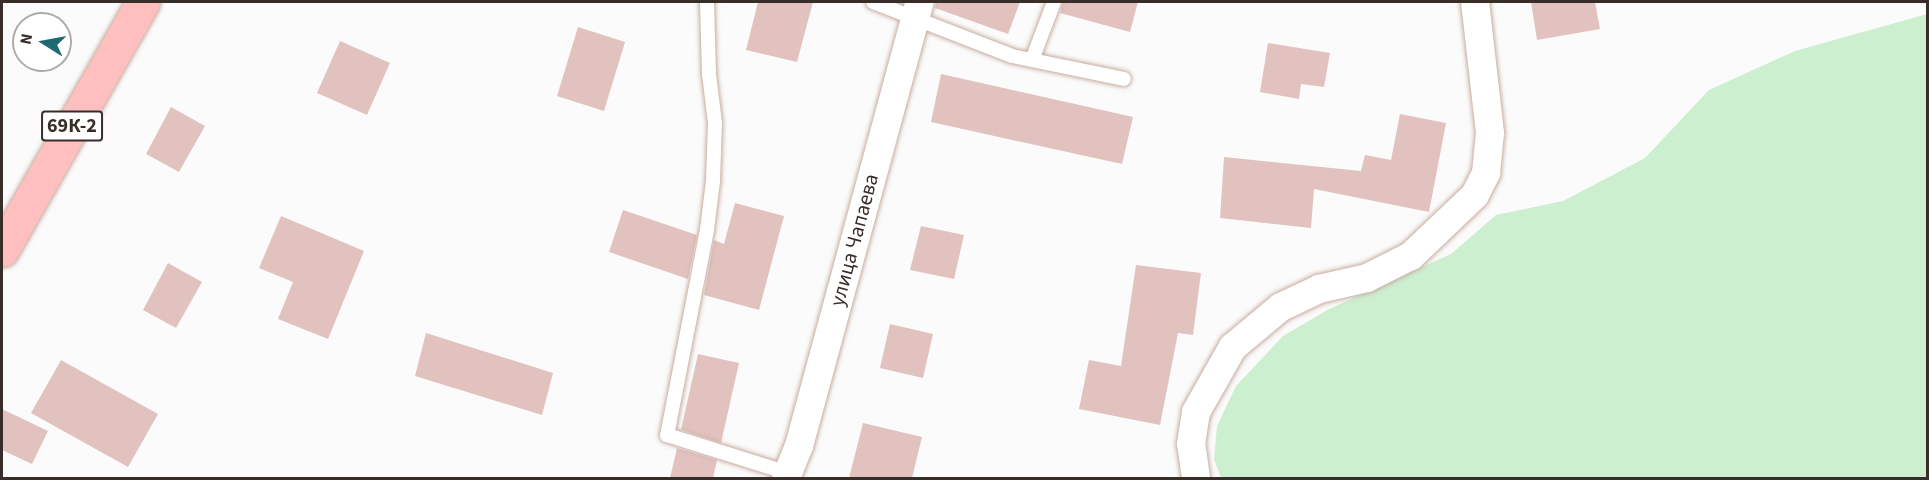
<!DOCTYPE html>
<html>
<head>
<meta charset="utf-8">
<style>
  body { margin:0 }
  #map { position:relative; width:1929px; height:480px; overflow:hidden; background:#fbfbfb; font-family:"Source Sans 3",sans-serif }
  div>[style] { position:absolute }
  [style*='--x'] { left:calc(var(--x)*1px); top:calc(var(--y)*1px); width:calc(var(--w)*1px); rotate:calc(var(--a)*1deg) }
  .green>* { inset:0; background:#ccefd0 }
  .building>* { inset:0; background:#e1c2be }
  .roads { filter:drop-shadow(0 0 2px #c7aca1) drop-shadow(0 0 2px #c7aca1) }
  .lane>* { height:14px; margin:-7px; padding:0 7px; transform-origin:7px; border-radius:7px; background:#fff }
  .street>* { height:28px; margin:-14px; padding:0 14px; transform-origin:14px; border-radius:14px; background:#fff }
  .primary>* { height:33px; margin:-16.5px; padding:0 16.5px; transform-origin:16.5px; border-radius:16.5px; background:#febfbe }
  span { translate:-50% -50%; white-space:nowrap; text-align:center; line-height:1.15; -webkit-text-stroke:5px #fff; paint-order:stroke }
  .shield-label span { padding:2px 4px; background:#fff; border:2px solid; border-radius:4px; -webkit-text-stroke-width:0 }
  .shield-label { font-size:20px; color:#382d29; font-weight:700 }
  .street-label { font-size:21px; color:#382d29 }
  .frame { position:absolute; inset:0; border:3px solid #382d29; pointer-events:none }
  .north { position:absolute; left:12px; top:12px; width:60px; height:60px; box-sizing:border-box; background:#fff; border:2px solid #afaba9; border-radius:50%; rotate:281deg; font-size:16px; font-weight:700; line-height:24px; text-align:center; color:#382d29 }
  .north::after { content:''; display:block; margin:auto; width:21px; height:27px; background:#1e6a70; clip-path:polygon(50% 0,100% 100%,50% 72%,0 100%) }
</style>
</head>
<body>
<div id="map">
  <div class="green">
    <i style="clip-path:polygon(1927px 14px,1927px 478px,1221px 478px,1214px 459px,1217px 426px,1236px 386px,1283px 336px,1329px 309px,1451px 254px,1496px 215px,1563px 201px,1645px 158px,1709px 90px,1795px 51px)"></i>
  </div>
  <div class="building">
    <i style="clip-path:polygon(758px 2px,813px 2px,797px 62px,746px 50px)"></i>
    <i style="clip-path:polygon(936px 2px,1020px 2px,1008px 34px,935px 8px)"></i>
    <i style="clip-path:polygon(1063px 2px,1138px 2px,1130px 32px,1060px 13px)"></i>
    <i style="clip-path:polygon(1531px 2px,1595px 2px,1600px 29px,1537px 40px)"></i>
    <i style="clip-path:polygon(578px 27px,625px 42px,604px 111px,557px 96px)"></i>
    <i style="clip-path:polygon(340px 41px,390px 63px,367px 115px,317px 93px)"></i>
    <i style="clip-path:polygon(1268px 43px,1330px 53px,1324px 87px,1301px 84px,1299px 99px,1260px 92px)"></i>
    <i style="clip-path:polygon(941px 74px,1133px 117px,1122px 164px,931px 122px)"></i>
    <i style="clip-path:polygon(171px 107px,205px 126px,179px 172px,146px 154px)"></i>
    <i style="clip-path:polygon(1400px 114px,1446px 123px,1429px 212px,1314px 189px,1311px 228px,1220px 218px,1224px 157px,1361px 171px,1365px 155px,1391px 160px)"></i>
    <i style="clip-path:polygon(735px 203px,784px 216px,759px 310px,704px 295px,714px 240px,724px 244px)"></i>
    <i style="clip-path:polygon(623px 210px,697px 235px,688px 279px,609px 252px)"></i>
    <i style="clip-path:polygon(281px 216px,364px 251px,328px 339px,278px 319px,293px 282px,259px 268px)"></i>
    <i style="clip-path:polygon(921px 226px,964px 235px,954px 279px,910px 270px)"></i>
    <i style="clip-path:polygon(168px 263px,202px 282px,176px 328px,143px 310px)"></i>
    <i style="clip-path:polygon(1136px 265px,1201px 273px,1193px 335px,1178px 333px,1160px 425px,1079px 409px,1089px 360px,1121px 366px)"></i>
    <i style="clip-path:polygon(890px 324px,933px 334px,923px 378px,880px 368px)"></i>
    <i style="clip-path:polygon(426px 333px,553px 373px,542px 415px,415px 376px)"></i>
    <i style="clip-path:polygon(698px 354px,739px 363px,721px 443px,681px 430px)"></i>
    <i style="clip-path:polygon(61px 360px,158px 414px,128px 467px,31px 413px)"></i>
    <i style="clip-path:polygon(2px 409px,48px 431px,32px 464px,2px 450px)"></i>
    <i style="clip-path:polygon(863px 423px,922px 437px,912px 478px,849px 478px)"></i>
    <i style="clip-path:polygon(677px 448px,717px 460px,713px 478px,670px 478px)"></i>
  </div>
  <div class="roads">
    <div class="lane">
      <i style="--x:707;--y:2;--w:72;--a:88.4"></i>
      <i style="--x:709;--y:74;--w:49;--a:83"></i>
      <i style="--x:715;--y:123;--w:58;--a:92"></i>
      <i style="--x:713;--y:181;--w:49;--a:97"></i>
      <i style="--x:707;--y:230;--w:209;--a:101"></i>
      <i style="--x:667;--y:435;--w:127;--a:17.4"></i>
      <i style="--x:873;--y:2;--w:149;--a:21.2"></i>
      <i style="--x:1012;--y:56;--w:114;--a:11.6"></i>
      <i style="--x:1032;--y:60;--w:62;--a:-69.2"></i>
    </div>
    <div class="street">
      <i style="--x:786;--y:478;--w:35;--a:-68"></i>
      <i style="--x:799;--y:446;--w:460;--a:-74.8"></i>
      <i style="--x:1196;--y:478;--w:34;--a:-98"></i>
      <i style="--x:1191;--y:444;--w:32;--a:-81"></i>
      <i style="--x:1196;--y:412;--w:75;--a:-60.4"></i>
      <i style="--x:1233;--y:347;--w:62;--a:-39.8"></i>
      <i style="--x:1281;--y:307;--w:42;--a:-25.3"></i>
      <i style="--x:1319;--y:289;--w:49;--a:-12.9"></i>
      <i style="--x:1367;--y:278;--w:49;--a:-26.6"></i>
      <i style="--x:1411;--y:256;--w:88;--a:-43.6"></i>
      <i style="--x:1475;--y:195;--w:25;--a:-63"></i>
      <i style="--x:1486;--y:173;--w:40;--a:-84.3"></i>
      <i style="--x:1490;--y:133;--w:132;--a:-96.5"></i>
    </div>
    <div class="primary">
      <i style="--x:2;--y:250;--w:285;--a:-60.4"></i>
    </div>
  </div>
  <div class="shield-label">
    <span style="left:72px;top:126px">69К-2</span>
  </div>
  <div class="street-label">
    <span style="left:854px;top:240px;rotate:-75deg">улица Чапаева</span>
  </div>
  <div class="frame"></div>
  <div class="north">N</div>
</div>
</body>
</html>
